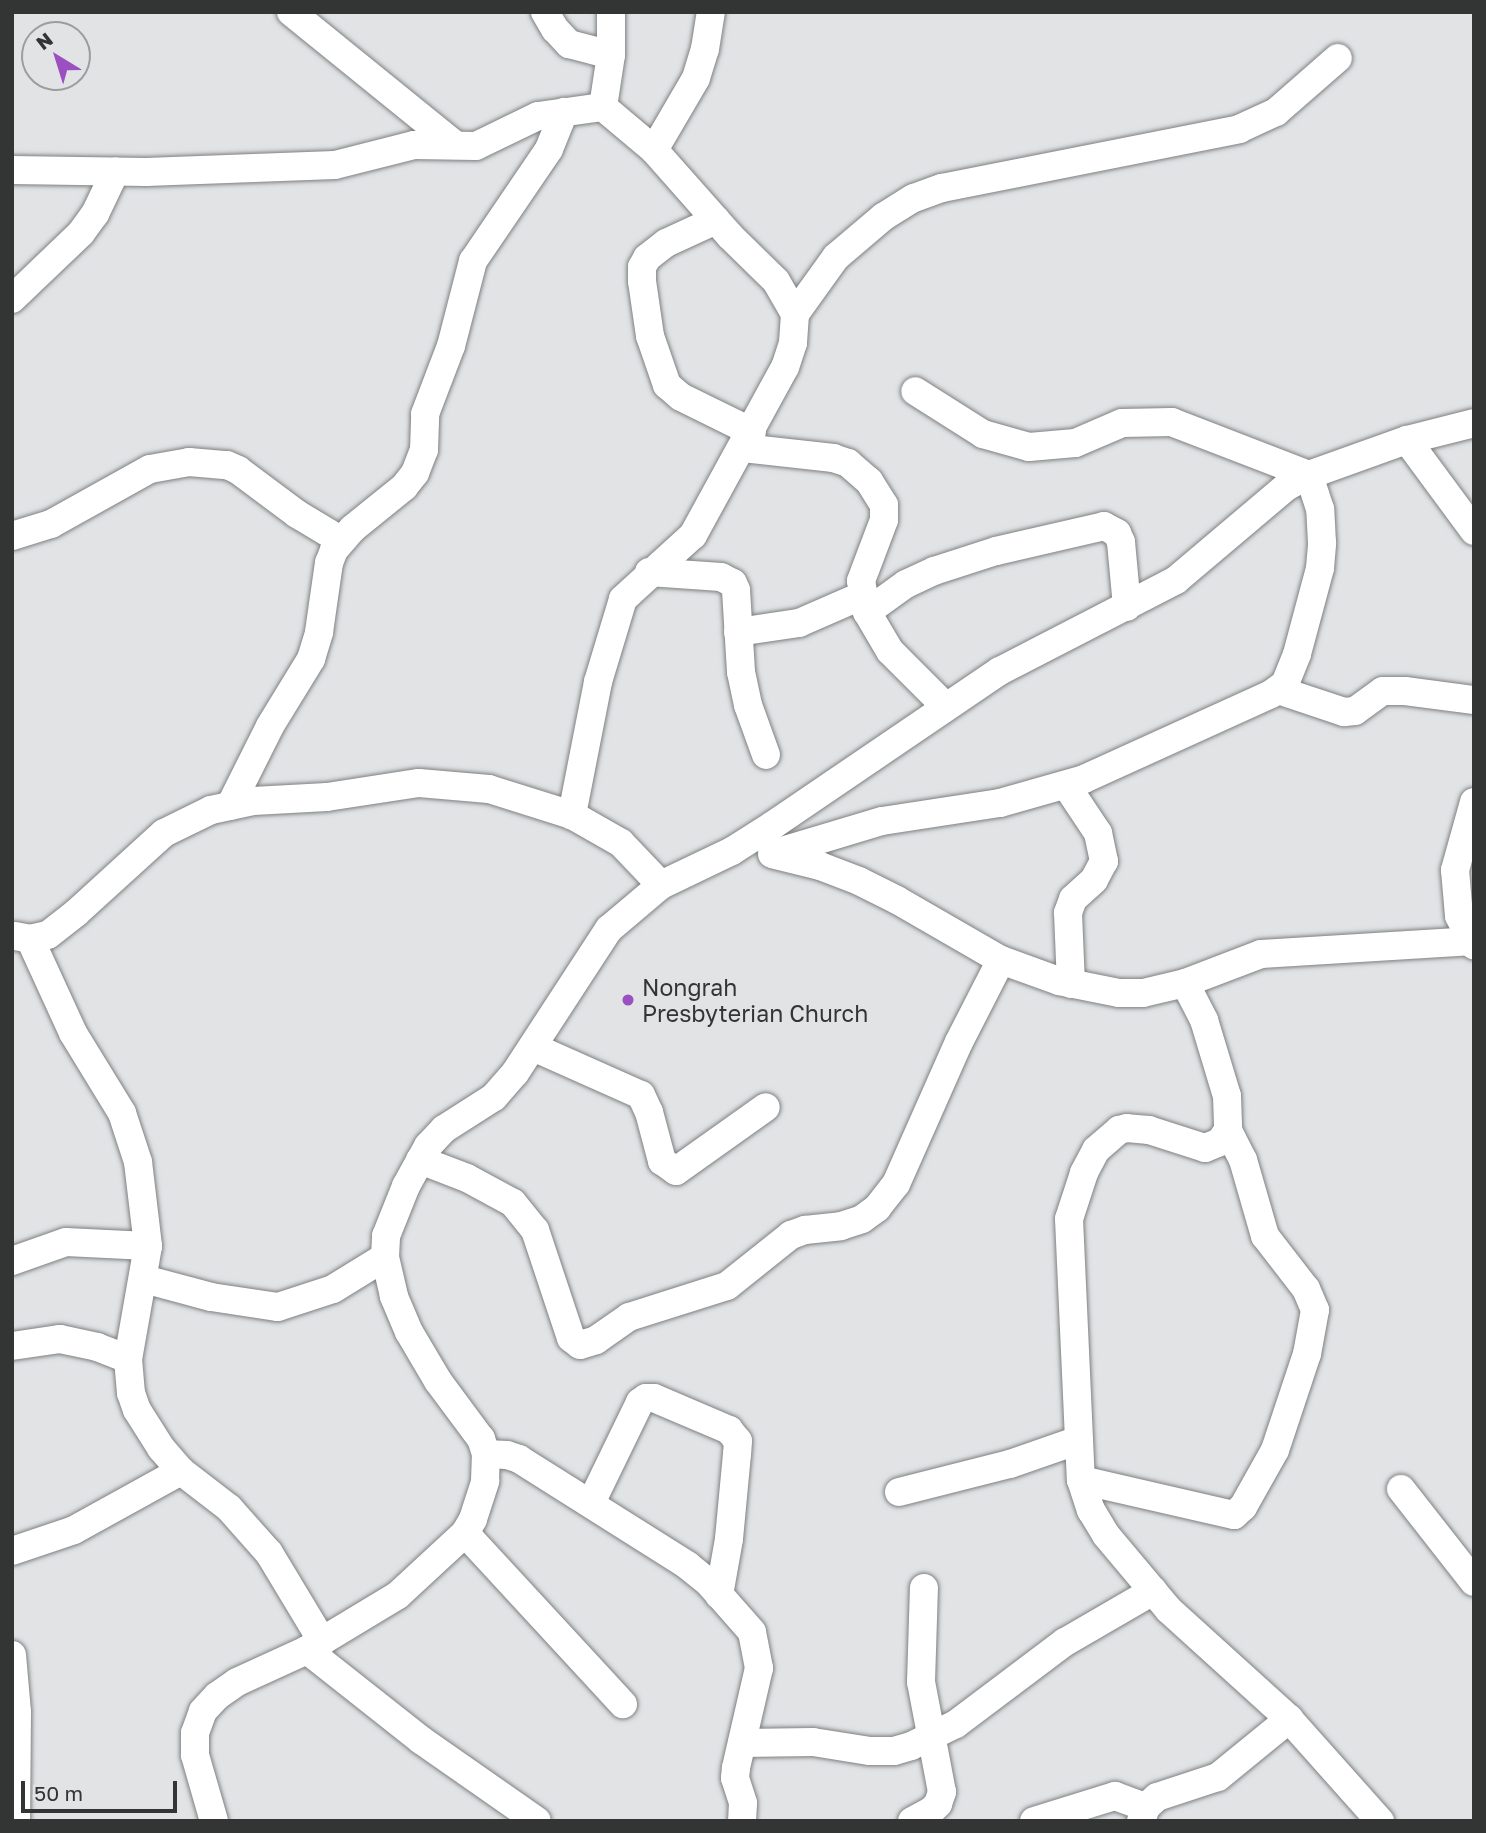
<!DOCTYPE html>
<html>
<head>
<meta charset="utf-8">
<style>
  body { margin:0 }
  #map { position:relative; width:1486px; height:1833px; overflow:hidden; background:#e1e3e5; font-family:"Golos Text",sans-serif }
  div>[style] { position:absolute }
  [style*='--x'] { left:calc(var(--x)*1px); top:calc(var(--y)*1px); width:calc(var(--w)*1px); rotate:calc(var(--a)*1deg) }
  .roads { filter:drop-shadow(0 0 2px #7e8081) drop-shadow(0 0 2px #7e8081) }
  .minor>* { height:28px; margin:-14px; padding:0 14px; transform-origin:14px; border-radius:14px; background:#fff }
  .dots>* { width:19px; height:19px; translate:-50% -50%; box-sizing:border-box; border:4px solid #e1e3e5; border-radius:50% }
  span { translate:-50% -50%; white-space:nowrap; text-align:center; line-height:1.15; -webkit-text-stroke:7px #e1e3e5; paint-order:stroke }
  .poi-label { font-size:23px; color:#333434 }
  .left { translate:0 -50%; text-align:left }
  .frame { position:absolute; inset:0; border:14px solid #333434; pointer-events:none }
  .north { position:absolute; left:21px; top:21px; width:70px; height:70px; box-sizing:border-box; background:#e1e3e5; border:2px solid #9b9d9e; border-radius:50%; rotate:322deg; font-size:19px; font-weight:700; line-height:28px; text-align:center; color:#333434 }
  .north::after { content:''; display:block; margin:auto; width:24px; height:32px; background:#9c4fc0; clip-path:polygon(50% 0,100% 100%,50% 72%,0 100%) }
  .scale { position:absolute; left:21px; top:1781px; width:156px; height:32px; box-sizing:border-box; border:4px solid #333434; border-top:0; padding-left:9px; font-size:21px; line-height:24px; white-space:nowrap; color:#333434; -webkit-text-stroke:5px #e1e3e5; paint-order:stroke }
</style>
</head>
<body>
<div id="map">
  <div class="roads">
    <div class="minor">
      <i style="--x:291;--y:12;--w:211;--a:39"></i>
      <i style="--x:545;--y:12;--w:20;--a:60"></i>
      <i style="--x:555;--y:29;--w:21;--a:47"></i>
      <i style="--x:569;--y:44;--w:43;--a:14.7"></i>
      <i style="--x:603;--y:107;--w:53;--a:-81.3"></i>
      <i style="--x:611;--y:55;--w:43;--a:-90"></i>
      <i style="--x:654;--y:150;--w:83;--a:-59.7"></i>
      <i style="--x:696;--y:78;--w:30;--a:-73"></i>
      <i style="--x:705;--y:49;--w:37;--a:-81"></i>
      <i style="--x:12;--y:170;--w:134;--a:0.9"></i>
      <i style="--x:146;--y:172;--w:189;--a:-2.1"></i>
      <i style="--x:335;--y:165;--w:81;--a:-14.2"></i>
      <i style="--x:414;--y:145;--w:62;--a:0.9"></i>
      <i style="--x:476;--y:146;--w:69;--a:-25.8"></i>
      <i style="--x:538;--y:116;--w:66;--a:-7.9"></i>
      <i style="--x:603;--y:107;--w:67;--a:40.1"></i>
      <i style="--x:654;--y:150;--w:115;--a:48.5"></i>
      <i style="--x:730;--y:236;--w:64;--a:44.4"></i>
      <i style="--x:776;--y:281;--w:38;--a:60"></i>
      <i style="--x:795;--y:314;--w:29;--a:94"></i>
      <i style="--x:793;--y:343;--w:25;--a:108"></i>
      <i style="--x:785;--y:367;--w:192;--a:118.7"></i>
      <i style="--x:693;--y:535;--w:95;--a:137.6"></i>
      <i style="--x:623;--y:599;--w:87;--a:106.8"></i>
      <i style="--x:598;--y:682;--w:136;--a:101.1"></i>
      <i style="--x:716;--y:220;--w:55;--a:155.3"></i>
      <i style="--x:666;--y:243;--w:24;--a:142"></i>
      <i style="--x:647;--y:258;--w:10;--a:119"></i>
      <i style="--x:642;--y:267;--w:14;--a:90"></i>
      <i style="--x:642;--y:281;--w:56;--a:81.7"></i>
      <i style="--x:650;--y:336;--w:52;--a:70.9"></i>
      <i style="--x:667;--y:385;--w:18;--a:41"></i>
      <i style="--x:681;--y:397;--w:79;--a:26.2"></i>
      <i style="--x:12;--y:299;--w:95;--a:-43.7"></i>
      <i style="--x:81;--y:233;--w:24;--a:-54"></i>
      <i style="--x:95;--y:214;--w:47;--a:-64.5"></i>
      <i style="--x:795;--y:314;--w:70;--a:-54.3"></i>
      <i style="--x:836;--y:257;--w:62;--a:-40.4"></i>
      <i style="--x:883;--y:217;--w:36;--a:-32"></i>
      <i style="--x:914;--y:198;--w:30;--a:-20"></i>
      <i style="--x:942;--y:188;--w:303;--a:-11.2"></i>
      <i style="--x:1239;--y:129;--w:41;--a:-24.7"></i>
      <i style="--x:1276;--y:112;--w:82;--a:-41.1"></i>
      <i style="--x:1407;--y:440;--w:113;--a:53.6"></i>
      <i style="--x:743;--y:448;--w:91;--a:6.3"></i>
      <i style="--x:833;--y:458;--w:16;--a:18"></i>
      <i style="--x:848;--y:463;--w:28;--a:41"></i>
      <i style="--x:869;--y:481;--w:28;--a:58"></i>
      <i style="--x:884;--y:505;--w:15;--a:90"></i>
      <i style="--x:884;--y:520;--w:65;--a:110.7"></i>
      <i style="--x:861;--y:581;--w:32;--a:79"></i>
      <i style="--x:867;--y:612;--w:45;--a:59.5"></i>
      <i style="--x:890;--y:651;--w:78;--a:45"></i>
      <i style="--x:12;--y:536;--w:41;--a:-17.1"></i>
      <i style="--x:51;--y:524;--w:113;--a:-29.1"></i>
      <i style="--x:150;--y:469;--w:40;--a:-10"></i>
      <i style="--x:189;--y:462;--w:38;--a:5"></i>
      <i style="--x:227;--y:465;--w:12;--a:24"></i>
      <i style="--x:238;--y:470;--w:74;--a:36.7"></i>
      <i style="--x:297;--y:514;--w:52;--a:31"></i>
      <i style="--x:649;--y:572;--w:72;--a:4"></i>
      <i style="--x:721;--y:577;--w:13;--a:27"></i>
      <i style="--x:733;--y:583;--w:8;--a:67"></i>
      <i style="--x:736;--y:590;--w:82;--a:86.5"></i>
      <i style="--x:741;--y:672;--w:34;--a:78"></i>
      <i style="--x:748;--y:705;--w:53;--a:70.2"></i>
      <i style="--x:867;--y:612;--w:48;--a:-35.7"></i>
      <i style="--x:906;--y:584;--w:31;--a:-25"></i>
      <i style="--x:934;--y:571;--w:65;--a:-17.9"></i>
      <i style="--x:996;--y:551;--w:111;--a:-13"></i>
      <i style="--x:1104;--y:526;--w:15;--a:28"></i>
      <i style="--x:1117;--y:533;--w:10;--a:66"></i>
      <i style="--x:1121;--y:542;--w:65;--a:84.7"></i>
      <i style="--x:738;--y:632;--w:62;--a:-8.4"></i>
      <i style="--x:799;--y:623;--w:70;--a:-23.6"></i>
      <i style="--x:1278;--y:690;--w:70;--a:18.4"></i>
      <i style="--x:1344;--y:712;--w:11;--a:-5"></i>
      <i style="--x:1355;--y:711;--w:34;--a:-36"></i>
      <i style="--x:1383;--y:691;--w:22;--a:0"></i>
      <i style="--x:1405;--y:691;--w:70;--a:7.4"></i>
      <i style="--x:1066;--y:785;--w:58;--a:56.3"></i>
      <i style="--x:1098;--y:833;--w:29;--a:78"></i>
      <i style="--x:1104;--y:861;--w:21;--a:118"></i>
      <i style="--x:1094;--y:880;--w:28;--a:138"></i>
      <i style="--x:1073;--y:899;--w:15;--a:110"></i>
      <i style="--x:1068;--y:913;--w:71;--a:87.6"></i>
      <i style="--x:1474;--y:802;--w:71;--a:105.6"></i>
      <i style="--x:1455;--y:870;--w:46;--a:85"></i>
      <i style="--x:1459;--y:916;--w:33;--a:63"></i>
      <i style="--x:230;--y:806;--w:89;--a:-63.4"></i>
      <i style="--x:270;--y:726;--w:79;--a:-58.5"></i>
      <i style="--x:311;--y:659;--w:28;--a:-73"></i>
      <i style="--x:319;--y:632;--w:70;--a:-81.8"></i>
      <i style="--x:329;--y:563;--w:14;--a:-69"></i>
      <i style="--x:334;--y:550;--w:28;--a:-49"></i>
      <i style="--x:352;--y:529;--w:67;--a:-38.9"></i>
      <i style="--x:404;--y:487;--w:18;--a:-52"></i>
      <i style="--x:415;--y:473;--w:25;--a:-69"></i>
      <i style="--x:424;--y:450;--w:36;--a:-88"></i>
      <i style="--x:425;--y:414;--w:73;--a:-69.1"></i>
      <i style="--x:451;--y:346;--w:88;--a:-75.5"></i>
      <i style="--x:473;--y:261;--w:135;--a:-55.8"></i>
      <i style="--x:549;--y:149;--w:40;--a:-68"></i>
      <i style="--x:772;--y:854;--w:115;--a:-16.7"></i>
      <i style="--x:882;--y:821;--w:119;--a:-8.7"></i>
      <i style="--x:1000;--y:803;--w:87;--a:-15.9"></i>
      <i style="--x:1084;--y:779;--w:205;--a:-24.4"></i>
      <i style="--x:1271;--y:694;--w:17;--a:-36"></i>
      <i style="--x:1285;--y:684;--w:32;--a:-68"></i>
      <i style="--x:1297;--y:654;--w:89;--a:-75"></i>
      <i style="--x:1320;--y:568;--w:25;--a:-85"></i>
      <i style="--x:1322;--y:543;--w:34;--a:-93"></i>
      <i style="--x:1320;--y:509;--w:36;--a:-108"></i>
      <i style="--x:1309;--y:475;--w:147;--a:-158.9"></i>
      <i style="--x:1172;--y:422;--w:50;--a:178.9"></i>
      <i style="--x:1122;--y:423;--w:51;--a:156.9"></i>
      <i style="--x:1075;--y:443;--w:46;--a:175"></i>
      <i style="--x:1029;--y:447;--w:48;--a:-164.2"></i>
      <i style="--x:983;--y:434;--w:80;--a:-147.7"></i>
      <i style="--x:775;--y:855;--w:46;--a:13.7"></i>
      <i style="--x:820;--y:866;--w:42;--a:21"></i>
      <i style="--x:859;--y:881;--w:42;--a:26.6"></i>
      <i style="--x:897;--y:900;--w:120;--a:30"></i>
      <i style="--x:1001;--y:960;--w:62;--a:19.9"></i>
      <i style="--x:1059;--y:981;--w:61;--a:11.3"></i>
      <i style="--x:1119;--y:993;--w:24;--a:0"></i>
      <i style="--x:1143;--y:993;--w:43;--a:-13.4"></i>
      <i style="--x:1185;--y:983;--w:81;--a:-20.9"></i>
      <i style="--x:1261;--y:954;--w:213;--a:-3.5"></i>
      <i style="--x:15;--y:936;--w:15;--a:11"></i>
      <i style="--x:30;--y:939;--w:18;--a:-13"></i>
      <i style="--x:48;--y:935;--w:36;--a:-38"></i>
      <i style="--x:76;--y:913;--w:119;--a:-42.3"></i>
      <i style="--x:164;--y:833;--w:52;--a:-26.1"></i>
      <i style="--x:211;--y:810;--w:43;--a:-12.1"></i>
      <i style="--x:253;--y:801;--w:74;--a:-3.1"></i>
      <i style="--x:327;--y:797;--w:93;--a:-8.7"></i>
      <i style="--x:419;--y:783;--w:70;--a:4.9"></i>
      <i style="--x:489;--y:789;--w:87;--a:17.4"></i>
      <i style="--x:572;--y:815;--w:56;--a:29.7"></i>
      <i style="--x:621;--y:843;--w:58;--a:46.4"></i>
      <i style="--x:30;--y:939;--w:103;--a:65.4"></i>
      <i style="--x:73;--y:1033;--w:94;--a:58.5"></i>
      <i style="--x:122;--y:1113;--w:52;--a:71.9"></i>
      <i style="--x:138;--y:1162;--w:85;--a:83.2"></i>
      <i style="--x:148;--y:1246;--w:115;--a:100"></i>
      <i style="--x:128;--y:1359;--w:34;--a:85"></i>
      <i style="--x:131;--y:1393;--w:18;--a:71"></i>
      <i style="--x:137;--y:1410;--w:45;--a:57.7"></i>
      <i style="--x:161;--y:1448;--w:30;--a:49"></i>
      <i style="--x:181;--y:1471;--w:61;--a:37.6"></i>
      <i style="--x:229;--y:1508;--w:60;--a:48.4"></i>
      <i style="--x:269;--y:1553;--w:103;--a:58.9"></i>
      <i style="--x:1185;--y:983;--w:42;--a:62.8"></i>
      <i style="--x:1204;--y:1020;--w:79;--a:73.2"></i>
      <i style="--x:1227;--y:1096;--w:34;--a:88"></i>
      <i style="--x:1228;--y:1130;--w:14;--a:124"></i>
      <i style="--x:1220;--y:1142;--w:16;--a:158"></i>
      <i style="--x:1205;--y:1148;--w:59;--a:-162.2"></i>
      <i style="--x:1149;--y:1130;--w:22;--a:-175"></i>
      <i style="--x:1127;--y:1128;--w:8;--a:166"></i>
      <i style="--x:1119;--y:1130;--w:30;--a:139"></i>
      <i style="--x:1096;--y:1150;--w:26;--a:118"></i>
      <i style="--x:1084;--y:1173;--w:48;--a:108.1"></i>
      <i style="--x:1069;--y:1219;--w:261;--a:87.4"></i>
      <i style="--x:1081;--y:1480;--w:32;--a:72"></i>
      <i style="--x:1091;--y:1510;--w:29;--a:59"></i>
      <i style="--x:1106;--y:1535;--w:98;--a:50"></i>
      <i style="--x:1169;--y:1610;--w:162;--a:42.2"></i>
      <i style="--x:1289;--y:1719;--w:137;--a:48.3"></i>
      <i style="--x:533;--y:1047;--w:118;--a:24"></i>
      <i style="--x:641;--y:1095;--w:19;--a:65"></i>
      <i style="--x:649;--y:1112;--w:51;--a:75.1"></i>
      <i style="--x:662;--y:1161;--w:17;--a:36"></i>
      <i style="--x:676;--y:1171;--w:110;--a:-35.4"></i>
      <i style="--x:420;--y:1160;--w:50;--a:21"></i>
      <i style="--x:467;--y:1178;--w:52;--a:28.5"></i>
      <i style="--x:513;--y:1203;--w:35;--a:51"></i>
      <i style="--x:535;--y:1230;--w:114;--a:71.6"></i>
      <i style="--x:571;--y:1338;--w:11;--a:38"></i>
      <i style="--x:580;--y:1345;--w:17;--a:-17"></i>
      <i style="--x:596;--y:1340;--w:40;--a:-34.9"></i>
      <i style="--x:629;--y:1317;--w:103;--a:-17.6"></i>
      <i style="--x:727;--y:1286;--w:82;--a:-38.6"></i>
      <i style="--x:791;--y:1235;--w:15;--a:-20"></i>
      <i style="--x:805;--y:1230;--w:36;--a:-6"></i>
      <i style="--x:841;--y:1226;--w:22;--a:-18"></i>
      <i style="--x:862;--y:1219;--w:19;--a:-36"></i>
      <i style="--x:877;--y:1208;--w:31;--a:-52"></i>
      <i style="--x:896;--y:1184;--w:155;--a:-66.1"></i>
      <i style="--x:959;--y:1042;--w:92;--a:-62.9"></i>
      <i style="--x:12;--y:1261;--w:57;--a:-19.4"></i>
      <i style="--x:66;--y:1242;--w:82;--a:2.8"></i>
      <i style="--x:144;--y:1279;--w:69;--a:15"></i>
      <i style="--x:211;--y:1297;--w:68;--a:8.5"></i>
      <i style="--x:278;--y:1307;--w:58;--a:-18.1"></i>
      <i style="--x:333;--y:1289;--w:61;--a:-31.6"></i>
      <i style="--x:12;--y:1346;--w:49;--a:-8.3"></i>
      <i style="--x:60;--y:1339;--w:38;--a:12"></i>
      <i style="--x:97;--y:1347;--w:33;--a:21"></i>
      <i style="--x:486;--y:1454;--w:21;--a:3"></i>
      <i style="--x:507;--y:1455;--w:13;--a:18"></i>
      <i style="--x:519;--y:1459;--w:199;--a:32.2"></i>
      <i style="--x:687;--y:1565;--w:28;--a:39"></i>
      <i style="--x:709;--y:1583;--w:65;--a:48.7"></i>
      <i style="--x:752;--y:1632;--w:37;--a:79"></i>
      <i style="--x:759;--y:1668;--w:103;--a:103"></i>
      <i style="--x:736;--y:1768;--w:10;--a:96"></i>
      <i style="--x:735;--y:1778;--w:26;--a:72"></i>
      <i style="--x:743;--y:1803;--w:18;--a:93"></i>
      <i style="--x:1081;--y:1480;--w:157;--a:12.9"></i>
      <i style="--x:1234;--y:1515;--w:12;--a:-42"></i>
      <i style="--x:1243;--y:1507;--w:65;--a:-60.7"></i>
      <i style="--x:1275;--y:1450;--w:101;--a:-71.6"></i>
      <i style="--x:1307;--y:1354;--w:45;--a:-79.7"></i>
      <i style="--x:1315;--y:1310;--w:23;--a:-113"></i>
      <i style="--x:1306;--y:1289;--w:67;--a:-127.7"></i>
      <i style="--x:1265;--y:1236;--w:79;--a:-106.1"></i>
      <i style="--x:1243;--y:1160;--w:34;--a:-117"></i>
      <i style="--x:1401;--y:1489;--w:118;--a:51.9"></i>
      <i style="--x:899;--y:1492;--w:114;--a:-14.2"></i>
      <i style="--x:1010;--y:1464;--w:73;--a:-19.2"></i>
      <i style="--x:591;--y:1503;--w:112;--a:-64.1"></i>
      <i style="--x:640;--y:1402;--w:7;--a:-34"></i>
      <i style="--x:646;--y:1398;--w:8;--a:0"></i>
      <i style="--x:654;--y:1398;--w:82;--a:23.1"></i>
      <i style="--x:729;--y:1430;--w:14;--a:51"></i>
      <i style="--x:738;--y:1441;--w:13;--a:94"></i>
      <i style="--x:737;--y:1454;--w:85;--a:95.4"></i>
      <i style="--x:729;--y:1539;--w:57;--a:100.1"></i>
      <i style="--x:465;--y:1533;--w:233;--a:47.3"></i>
      <i style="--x:12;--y:1551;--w:65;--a:-18.7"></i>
      <i style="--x:74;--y:1530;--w:122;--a:-28.9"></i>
      <i style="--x:307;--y:1650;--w:145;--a:38.3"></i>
      <i style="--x:421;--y:1740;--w:141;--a:34.9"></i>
      <i style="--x:12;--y:1655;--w:57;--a:85"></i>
      <i style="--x:17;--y:1712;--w:109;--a:90.5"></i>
      <i style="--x:742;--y:1743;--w:71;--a:-0.8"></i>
      <i style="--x:813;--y:1742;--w:58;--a:9"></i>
      <i style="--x:870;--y:1751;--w:24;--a:0"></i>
      <i style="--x:894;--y:1751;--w:18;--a:-16"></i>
      <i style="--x:911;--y:1746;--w:50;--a:-26.1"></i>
      <i style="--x:956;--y:1724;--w:136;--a:-37"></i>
      <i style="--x:1065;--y:1642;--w:102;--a:-30.1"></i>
      <i style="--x:214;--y:1821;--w:69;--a:-106.1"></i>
      <i style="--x:195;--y:1755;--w:22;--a:-90"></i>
      <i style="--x:195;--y:1733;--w:23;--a:-70"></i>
      <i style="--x:203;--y:1711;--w:21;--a:-47"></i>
      <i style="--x:217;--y:1696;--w:24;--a:-35"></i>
      <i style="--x:237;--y:1682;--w:77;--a:-24.6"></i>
      <i style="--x:307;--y:1650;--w:106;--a:-31.1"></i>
      <i style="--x:398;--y:1595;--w:91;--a:-42.8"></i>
      <i style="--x:465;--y:1533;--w:16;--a:-60"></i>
      <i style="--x:473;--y:1519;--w:40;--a:-72"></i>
      <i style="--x:485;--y:1481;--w:27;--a:-88"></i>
      <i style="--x:486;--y:1454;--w:16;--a:-108"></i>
      <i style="--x:481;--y:1439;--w:72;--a:-126.6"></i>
      <i style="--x:438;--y:1381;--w:57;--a:-120.6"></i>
      <i style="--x:409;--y:1332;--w:39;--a:-113"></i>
      <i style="--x:394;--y:1296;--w:40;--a:-103"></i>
      <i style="--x:385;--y:1257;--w:21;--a:-87"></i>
      <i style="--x:386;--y:1236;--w:54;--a:-68.2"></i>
      <i style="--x:406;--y:1186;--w:46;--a:-61.2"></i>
      <i style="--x:428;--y:1146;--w:23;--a:-47"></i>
      <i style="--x:444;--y:1129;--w:59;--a:-32.6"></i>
      <i style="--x:494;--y:1097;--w:32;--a:-49"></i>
      <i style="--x:515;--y:1073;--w:172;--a:-56.9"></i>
      <i style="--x:609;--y:929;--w:68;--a:-40.2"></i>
      <i style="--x:661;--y:885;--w:79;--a:-25.6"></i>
      <i style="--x:732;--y:851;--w:49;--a:-32.4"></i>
      <i style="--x:773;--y:825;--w:274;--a:-34.2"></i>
      <i style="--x:1000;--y:671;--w:198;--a:-27.3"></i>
      <i style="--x:1176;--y:580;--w:144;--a:-40.2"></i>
      <i style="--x:1286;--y:487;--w:26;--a:-28"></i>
      <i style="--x:1309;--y:475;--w:104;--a:-19.7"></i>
      <i style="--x:1407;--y:440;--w:69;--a:-14.2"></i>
      <i style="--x:912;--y:1821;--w:21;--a:-28"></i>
      <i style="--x:931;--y:1811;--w:10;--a:-45"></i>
      <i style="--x:938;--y:1804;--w:13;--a:-72"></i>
      <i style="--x:942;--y:1792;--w:112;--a:-100.8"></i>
      <i style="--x:921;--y:1682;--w:94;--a:-88.2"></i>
      <i style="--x:1034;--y:1821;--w:85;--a:-17.2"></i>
      <i style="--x:1115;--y:1796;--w:33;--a:20"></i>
      <i style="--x:1141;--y:1821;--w:15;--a:-70"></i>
      <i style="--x:1146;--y:1807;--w:15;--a:-42"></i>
      <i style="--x:1157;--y:1797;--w:64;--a:-18.2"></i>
      <i style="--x:1218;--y:1777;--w:92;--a:-39.2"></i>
    </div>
  </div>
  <div class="dots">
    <i style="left:628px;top:1000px;background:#9c4fc0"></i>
  </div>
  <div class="poi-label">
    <span class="left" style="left:642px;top:1000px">Nongrah<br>Presbyterian Church</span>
  </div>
  <div class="frame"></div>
  <div class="north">N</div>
  <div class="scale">50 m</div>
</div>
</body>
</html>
